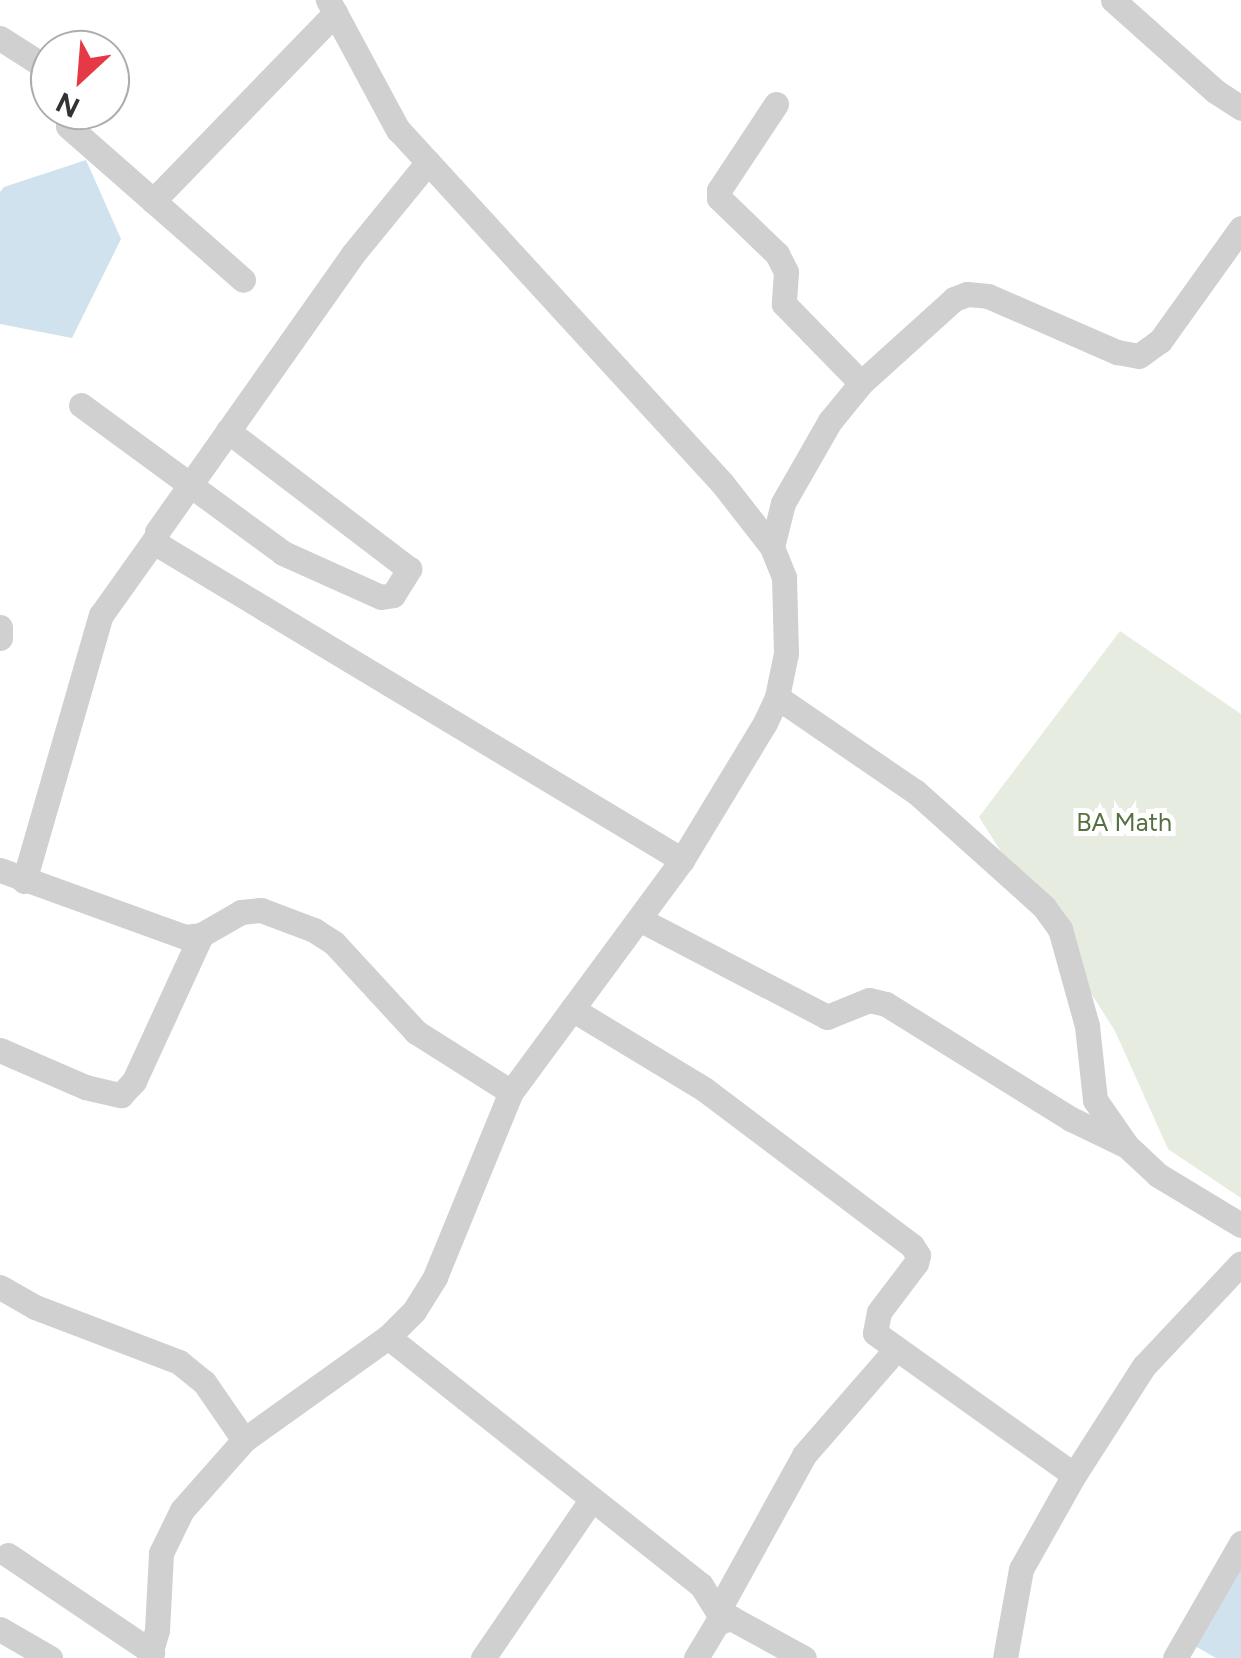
<!DOCTYPE html>
<html>
<head>
<meta charset="utf-8">
<style>
  body { margin:0 }
  #map { position:relative; width:1241px; height:1658px; overflow:hidden; background:#fff; font-family:Figtree,sans-serif }
  div>[style] { position:absolute }
  [style*='--x'] { left:calc(var(--x)*1px); top:calc(var(--y)*1px); width:calc(var(--w)*1px); rotate:calc(var(--a)*1deg) }
  .green>* { inset:0; background:#e6ecdf }
  .water>* { inset:0; background:#cfe2ee }
  .street>* { height:25px; margin:-12.5px; padding:0 12.5px; transform-origin:12.5px; border-radius:12.5px; background:#d0d0d0 }
  span { translate:-50% -50%; white-space:nowrap; text-align:center; line-height:1.15; -webkit-text-stroke:10px #fff; paint-order:stroke }
  .park-label { font-size:25px; color:#56703f }
  .north { position:absolute; left:30px; top:30px; width:100px; height:100px; box-sizing:border-box; background:#fff; border:2px solid #adadad; border-radius:50%; rotate:206deg; font-size:28px; font-weight:700; line-height:40px; text-align:center; color:#333 }
  .north::after { content:''; display:block; margin:auto; width:35px; height:45px; background:#e63946; clip-path:polygon(50% 0,100% 100%,50% 72%,0 100%) }
</style>
</head>
<body>
<div id="map">
  <div class="green">
    <i style="clip-path:polygon(1120px 631px,1241px 714px,1241px 1198px,1168px 1149px,1115px 1031px,979px 817px)"></i>
  </div>
  <div class="water">
    <i style="clip-path:polygon(86px 160px,121px 239px,72px 338px,0 324px,0 192px,4px 187px)"></i>
    <i style="clip-path:polygon(1241px 1549px,1241px 1658px,1216px 1658px,1188px 1642px)"></i>
  </div>
  <div class="street">
    <i style="--x:1113;--y:0;--w:137;--a:41.7"></i>
    <i style="--x:1215;--y:91;--w:31;--a:33"></i>
    <i style="--x:0;--y:38;--w:59;--a:32.6"></i>
    <i style="--x:776;--y:104;--w:103;--a:123.5"></i>
    <i style="--x:719;--y:190;--w:8;--a:90"></i>
    <i style="--x:719;--y:198;--w:81;--a:44"></i>
    <i style="--x:777;--y:254;--w:20;--a:63"></i>
    <i style="--x:786;--y:272;--w:32;--a:94"></i>
    <i style="--x:784;--y:304;--w:110;--a:45.7"></i>
    <i style="--x:72;--y:110;--w:16;--a:104"></i>
    <i style="--x:68;--y:126;--w:233;--a:41.3"></i>
    <i style="--x:428;--y:162;--w:119;--a:129.2"></i>
    <i style="--x:353;--y:254;--w:340;--a:125.2"></i>
    <i style="--x:157;--y:532;--w:12;--a:90"></i>
    <i style="--x:157;--y:544;--w:613;--a:31.04"></i>
    <i style="--x:153;--y:201;--w:262;--a:-45.9"></i>
    <i style="--x:81;--y:405;--w:250;--a:36.2"></i>
    <i style="--x:283;--y:553;--w:107;--a:24.2"></i>
    <i style="--x:381;--y:597;--w:12;--a:-9"></i>
    <i style="--x:393;--y:595;--w:31;--a:-58"></i>
    <i style="--x:409;--y:569;--w:228;--a:-142.7"></i>
    <i style="--x:772;--y:547;--w:45;--a:-76"></i>
    <i style="--x:783;--y:503;--w:95;--a:-60.2"></i>
    <i style="--x:830;--y:421;--w:49;--a:-50.8"></i>
    <i style="--x:861;--y:383;--w:125;--a:-42.1"></i>
    <i style="--x:954;--y:299;--w:14;--a:-21"></i>
    <i style="--x:967;--y:294;--w:21;--a:5"></i>
    <i style="--x:988;--y:296;--w:141;--a:23.5"></i>
    <i style="--x:1117;--y:352;--w:22;--a:10"></i>
    <i style="--x:1139;--y:356;--w:26;--a:-36"></i>
    <i style="--x:1160;--y:341;--w:139;--a:-54.4"></i>
    <i style="--x:0;--y:627;--w:11;--a:90"></i>
    <i style="--x:777;--y:697;--w:168;--a:34.4"></i>
    <i style="--x:916;--y:792;--w:172;--a:41.9"></i>
    <i style="--x:1044;--y:907;--w:27;--a:54"></i>
    <i style="--x:1060;--y:929;--w:101;--a:74.4"></i>
    <i style="--x:1087;--y:1026;--w:74;--a:83.8"></i>
    <i style="--x:1095;--y:1100;--w:56;--a:55.2"></i>
    <i style="--x:1127;--y:1146;--w:42;--a:43.1"></i>
    <i style="--x:1158;--y:1175;--w:97;--a:31.1"></i>
    <i style="--x:0;--y:870;--w:197;--a:19.9"></i>
    <i style="--x:185;--y:937;--w:16;--a:-7"></i>
    <i style="--x:201;--y:935;--w:46;--a:-29.9"></i>
    <i style="--x:241;--y:912;--w:20;--a:-6"></i>
    <i style="--x:261;--y:910;--w:57;--a:20.7"></i>
    <i style="--x:314;--y:930;--w:24;--a:33"></i>
    <i style="--x:334;--y:943;--w:121;--a:47.3"></i>
    <i style="--x:416;--y:1032;--w:112;--a:32.3"></i>
    <i style="--x:24;--y:881;--w:277;--a:-73.9"></i>
    <i style="--x:101;--y:615;--w:93;--a:-54.6"></i>
    <i style="--x:639;--y:919;--w:212;--a:27.5"></i>
    <i style="--x:827;--y:1017;--w:45;--a:-22"></i>
    <i style="--x:869;--y:1000;--w:17;--a:13"></i>
    <i style="--x:886;--y:1004;--w:218;--a:31.9"></i>
    <i style="--x:1071;--y:1119;--w:58;--a:25.7"></i>
    <i style="--x:572;--y:1009;--w:154;--a:31.2"></i>
    <i style="--x:704;--y:1089;--w:261;--a:37"></i>
    <i style="--x:912;--y:1246;--w:11;--a:56"></i>
    <i style="--x:918;--y:1255;--w:8;--a:104"></i>
    <i style="--x:916;--y:1263;--w:61;--a:127.1"></i>
    <i style="--x:879;--y:1312;--w:21;--a:101"></i>
    <i style="--x:875;--y:1333;--w:244;--a:35.5"></i>
    <i style="--x:0;--y:1050;--w:93;--a:23.5"></i>
    <i style="--x:85;--y:1087;--w:37;--a:13"></i>
    <i style="--x:121;--y:1095;--w:19;--a:-47"></i>
    <i style="--x:134;--y:1081;--w:161;--a:-65.3"></i>
    <i style="--x:0;--y:1287;--w:40;--a:29.7"></i>
    <i style="--x:35;--y:1307;--w:154;--a:20.9"></i>
    <i style="--x:179;--y:1362;--w:32;--a:39"></i>
    <i style="--x:204;--y:1382;--w:70;--a:55.4"></i>
    <i style="--x:388;--y:1337;--w:399;--a:38.4"></i>
    <i style="--x:701;--y:1585;--w:40;--a:58"></i>
    <i style="--x:8;--y:1555;--w:174;--a:34"></i>
    <i style="--x:718;--y:1611;--w:178;--a:-61.1"></i>
    <i style="--x:804;--y:1455;--w:140;--a:-49"></i>
    <i style="--x:0;--y:1629;--w:58;--a:30.1"></i>
    <i style="--x:149;--y:1658;--w:29;--a:-74"></i>
    <i style="--x:157;--y:1630;--w:77;--a:-87"></i>
    <i style="--x:161;--y:1553;--w:48;--a:-64"></i>
    <i style="--x:182;--y:1510;--w:94;--a:-48.5"></i>
    <i style="--x:244;--y:1440;--w:177;--a:-35.6"></i>
    <i style="--x:388;--y:1337;--w:37;--a:-45"></i>
    <i style="--x:414;--y:1311;--w:40;--a:-58"></i>
    <i style="--x:435;--y:1277;--w:200;--a:-67.7"></i>
    <i style="--x:511;--y:1092;--w:288;--a:-53.6"></i>
    <i style="--x:682;--y:860;--w:160;--a:-58.8"></i>
    <i style="--x:765;--y:723;--w:29;--a:-65"></i>
    <i style="--x:777;--y:697;--w:45;--a:-78.4"></i>
    <i style="--x:786;--y:653;--w:76;--a:-91.5"></i>
    <i style="--x:784;--y:577;--w:32;--a:-112"></i>
    <i style="--x:772;--y:547;--w:81;--a:-128"></i>
    <i style="--x:722;--y:483;--w:479;--a:-132.5"></i>
    <i style="--x:398;--y:130;--w:148;--a:-118.3"></i>
    <i style="--x:483;--y:1658;--w:191;--a:-55.6"></i>
    <i style="--x:696;--y:1658;--w:41;--a:-59"></i>
    <i style="--x:717;--y:1623;--w:15;--a:-20"></i>
    <i style="--x:731;--y:1618;--w:83;--a:28.7"></i>
    <i style="--x:1005;--y:1658;--w:90;--a:-79.8"></i>
    <i style="--x:1021;--y:1569;--w:108;--a:-60.6"></i>
    <i style="--x:1074;--y:1475;--w:130;--a:-57.3"></i>
    <i style="--x:1144;--y:1366;--w:141;--a:-46.7"></i>
    <i style="--x:1175;--y:1658;--w:133;--a:-60.1"></i>
  </div>
  <div class="park-label">
    <span style="left:1124px;top:822px">BA Math</span>
  </div>
  <div class="north">N</div>
</div>
</body>
</html>
